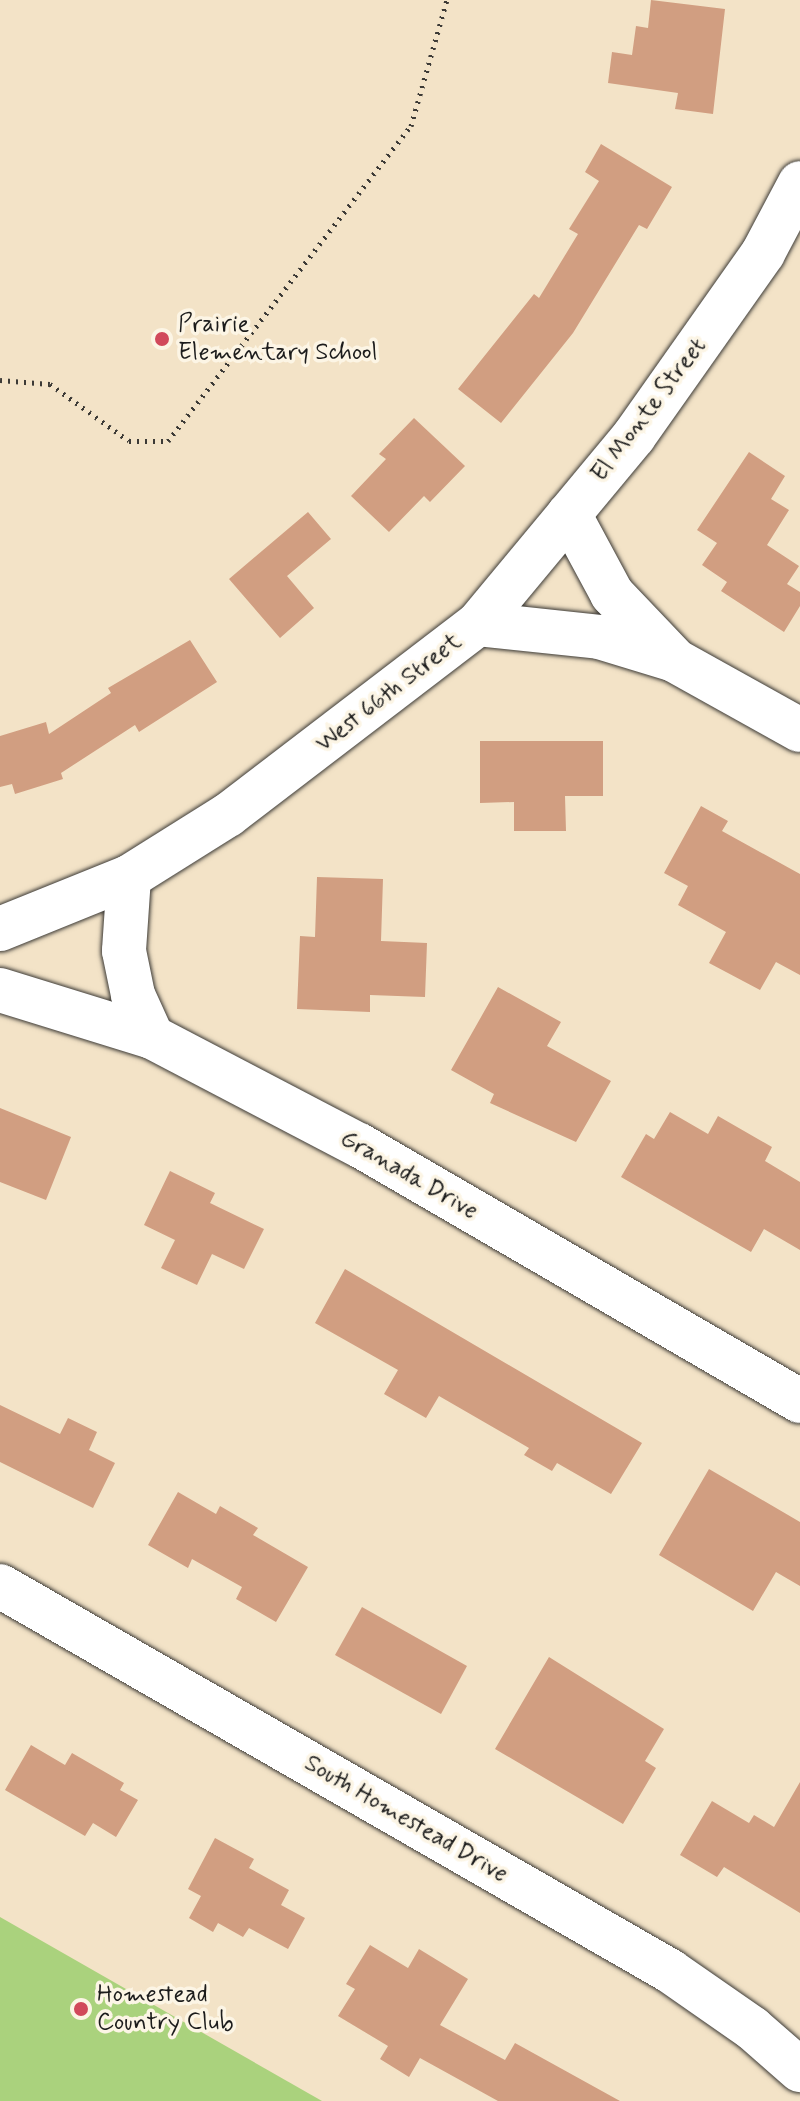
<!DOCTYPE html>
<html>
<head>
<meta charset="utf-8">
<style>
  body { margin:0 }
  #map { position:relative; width:800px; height:2101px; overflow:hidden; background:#f3e3c7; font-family:Mynerve,sans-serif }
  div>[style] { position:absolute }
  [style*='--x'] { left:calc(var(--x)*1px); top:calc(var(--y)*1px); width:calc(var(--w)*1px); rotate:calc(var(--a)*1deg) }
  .green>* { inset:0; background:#aad27d }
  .building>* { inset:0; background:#d19e81 }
  .path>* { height:5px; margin-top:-2.5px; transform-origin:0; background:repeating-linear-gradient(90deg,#3c3a36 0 2px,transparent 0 8px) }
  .roads { filter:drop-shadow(0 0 2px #3c3a36) drop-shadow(0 0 2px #3c3a36) }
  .street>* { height:44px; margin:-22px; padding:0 22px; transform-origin:22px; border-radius:22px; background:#fff }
  .dots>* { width:22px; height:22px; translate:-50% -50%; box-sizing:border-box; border:4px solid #fcf5e5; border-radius:50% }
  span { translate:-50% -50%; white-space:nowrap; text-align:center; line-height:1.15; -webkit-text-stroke:7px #fcf5e5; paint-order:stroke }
  .poi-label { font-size:24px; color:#1c1c1c }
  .left { translate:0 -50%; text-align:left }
  .street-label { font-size:24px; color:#1c1c1c }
</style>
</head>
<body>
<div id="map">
  <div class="green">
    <i style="clip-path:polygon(0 1917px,322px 2101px,0 2101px)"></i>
  </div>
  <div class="building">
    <i style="clip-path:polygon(651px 0,725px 9px,713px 114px,675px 109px,678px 93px,608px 83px,612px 52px,632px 55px,636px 26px,648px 28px)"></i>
    <i style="clip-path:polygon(601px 144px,672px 187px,647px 229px,639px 225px,573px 333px,501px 423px,458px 389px,534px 294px,539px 298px,578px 234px,569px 229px,599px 181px,585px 172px)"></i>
    <i style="clip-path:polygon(414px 418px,465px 466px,430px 502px,424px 496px,389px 532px,351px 496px,386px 459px,379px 454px)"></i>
    <i style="clip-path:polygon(749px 452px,785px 476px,771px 499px,789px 510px,767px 545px,799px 566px,787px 584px,800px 592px,800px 606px,784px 632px,721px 591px,727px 582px,702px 565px,717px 543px,697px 530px)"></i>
    <i style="clip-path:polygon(308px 512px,331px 539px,287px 576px,314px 608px,280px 638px,229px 579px)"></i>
    <i style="clip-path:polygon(190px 640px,217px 682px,139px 732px,135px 725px,61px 773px,63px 779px,15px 794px,12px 784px,0 787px,0 736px,46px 722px,49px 734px,111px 693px,108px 688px)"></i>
    <i style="clip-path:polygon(480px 741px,603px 741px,603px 796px,565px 796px,566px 831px,514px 831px,514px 802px,480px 803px)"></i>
    <i style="clip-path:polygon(701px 806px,728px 821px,722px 831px,800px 874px,800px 975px,776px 962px,760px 990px,709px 963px,726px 932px,678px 905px,688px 886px,664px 873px)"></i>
    <i style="clip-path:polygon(317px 877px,383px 879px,381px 941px,427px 943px,425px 997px,370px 995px,370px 1012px,297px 1009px,300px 936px,315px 937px)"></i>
    <i style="clip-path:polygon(498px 987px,561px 1022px,547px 1046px,611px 1081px,576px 1142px,490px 1103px,494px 1094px,451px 1070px)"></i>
    <i style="clip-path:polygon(0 1108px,71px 1137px,46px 1200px,0 1182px)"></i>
    <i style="clip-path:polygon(670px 1112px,708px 1134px,718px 1116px,772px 1147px,765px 1161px,800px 1182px,800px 1250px,764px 1229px,751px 1252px,621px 1177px,646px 1134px,654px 1139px)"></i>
    <i style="clip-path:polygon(170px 1171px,215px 1193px,210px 1203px,264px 1229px,244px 1269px,212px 1254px,197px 1285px,161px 1268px,175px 1240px,144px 1225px)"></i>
    <i style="clip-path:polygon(345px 1269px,642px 1443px,611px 1494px,557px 1463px,552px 1471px,524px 1455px,529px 1448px,439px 1396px,426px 1418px,384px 1394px,398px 1370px,315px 1323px)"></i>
    <i style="clip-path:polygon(0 1405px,60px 1434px,68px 1418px,97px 1432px,89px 1450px,115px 1463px,93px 1508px,0 1462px)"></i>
    <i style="clip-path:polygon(709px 1469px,800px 1522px,800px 1586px,776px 1572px,753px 1611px,659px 1555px)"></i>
    <i style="clip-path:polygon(178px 1492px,216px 1514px,220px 1506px,258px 1528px,253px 1535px,308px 1567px,276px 1622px,236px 1599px,242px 1587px,192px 1559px,188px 1568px,148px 1545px)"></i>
    <i style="clip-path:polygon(362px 1607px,467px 1666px,441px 1714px,335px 1655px)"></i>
    <i style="clip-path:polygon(549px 1657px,664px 1729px,645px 1761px,656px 1768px,623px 1824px,495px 1749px)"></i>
    <i style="clip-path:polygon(31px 1745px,65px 1765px,72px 1753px,124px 1783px,120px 1790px,138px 1800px,116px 1837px,93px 1823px,85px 1836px,5px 1790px)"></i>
    <i style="clip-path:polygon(800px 1782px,800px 1913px,724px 1867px,717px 1877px,680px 1855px,712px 1801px,749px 1823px,754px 1815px,774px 1827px)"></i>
    <i style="clip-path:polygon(215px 1838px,254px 1859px,249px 1868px,289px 1890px,281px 1905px,305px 1918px,288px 1949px,249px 1928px,243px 1937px,218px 1923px,213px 1932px,189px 1918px,201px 1896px,188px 1889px)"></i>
    <i style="clip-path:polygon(370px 1945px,408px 1968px,419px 1949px,468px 1979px,440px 2025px,505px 2060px,515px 2043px,620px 2101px,498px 2101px,420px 2058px,409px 2077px,380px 2059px,388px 2046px,338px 2016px,355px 1989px,346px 1984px)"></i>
  </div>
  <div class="path">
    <i style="--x:0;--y:380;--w:50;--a:4.6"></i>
    <i style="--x:50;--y:384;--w:97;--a:35.8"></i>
    <i style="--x:129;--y:441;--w:39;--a:0"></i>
    <i style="--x:168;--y:441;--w:398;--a:-52.4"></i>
    <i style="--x:411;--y:126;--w:131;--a:-74.1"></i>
  </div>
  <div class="roads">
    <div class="street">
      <i style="--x:569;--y:514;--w:91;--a:61.7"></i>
      <i style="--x:612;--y:594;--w:88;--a:46.4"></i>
      <i style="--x:478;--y:624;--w:122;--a:6.1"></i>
      <i style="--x:599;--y:637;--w:78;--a:17"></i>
      <i style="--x:674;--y:660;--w:144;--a:29.1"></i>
      <i style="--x:129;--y:877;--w:74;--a:93.9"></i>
      <i style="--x:124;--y:951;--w:45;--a:78.4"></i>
      <i style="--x:133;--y:995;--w:46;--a:65.7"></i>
      <i style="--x:0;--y:929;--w:139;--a:-22"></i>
      <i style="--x:129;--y:877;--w:117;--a:-32.1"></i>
      <i style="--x:228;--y:815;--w:315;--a:-37.4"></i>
      <i style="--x:478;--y:624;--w:244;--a:-50.3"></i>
      <i style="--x:634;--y:436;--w:224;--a:-54.8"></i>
      <i style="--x:763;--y:253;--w:79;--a:-62.1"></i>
      <i style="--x:0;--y:990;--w:159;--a:17.2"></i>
      <i style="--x:152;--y:1037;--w:233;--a:27.6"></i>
      <i style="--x:359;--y:1145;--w:510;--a:30.14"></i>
      <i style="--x:0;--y:1586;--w:773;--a:29.88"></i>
      <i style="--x:670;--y:1971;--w:100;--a:34.8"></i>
      <i style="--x:752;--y:2028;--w:64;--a:41.2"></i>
    </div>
  </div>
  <div class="dots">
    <i style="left:162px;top:339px;background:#d1495b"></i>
    <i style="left:81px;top:2009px;background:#d1495b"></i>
  </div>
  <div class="poi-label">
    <span class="left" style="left:178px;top:339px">Prairie<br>Elementary School</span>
    <span class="left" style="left:97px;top:2009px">Homestead<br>Country Club</span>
  </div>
  <div class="street-label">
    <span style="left:649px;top:410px;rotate:-53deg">El Monte Street</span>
    <span style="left:389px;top:693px;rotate:-38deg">West 66th Street</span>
    <span style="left:409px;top:1175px;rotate:30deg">Granada Drive</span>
    <span style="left:406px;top:1819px;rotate:30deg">South Homestead Drive</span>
  </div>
</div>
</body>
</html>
